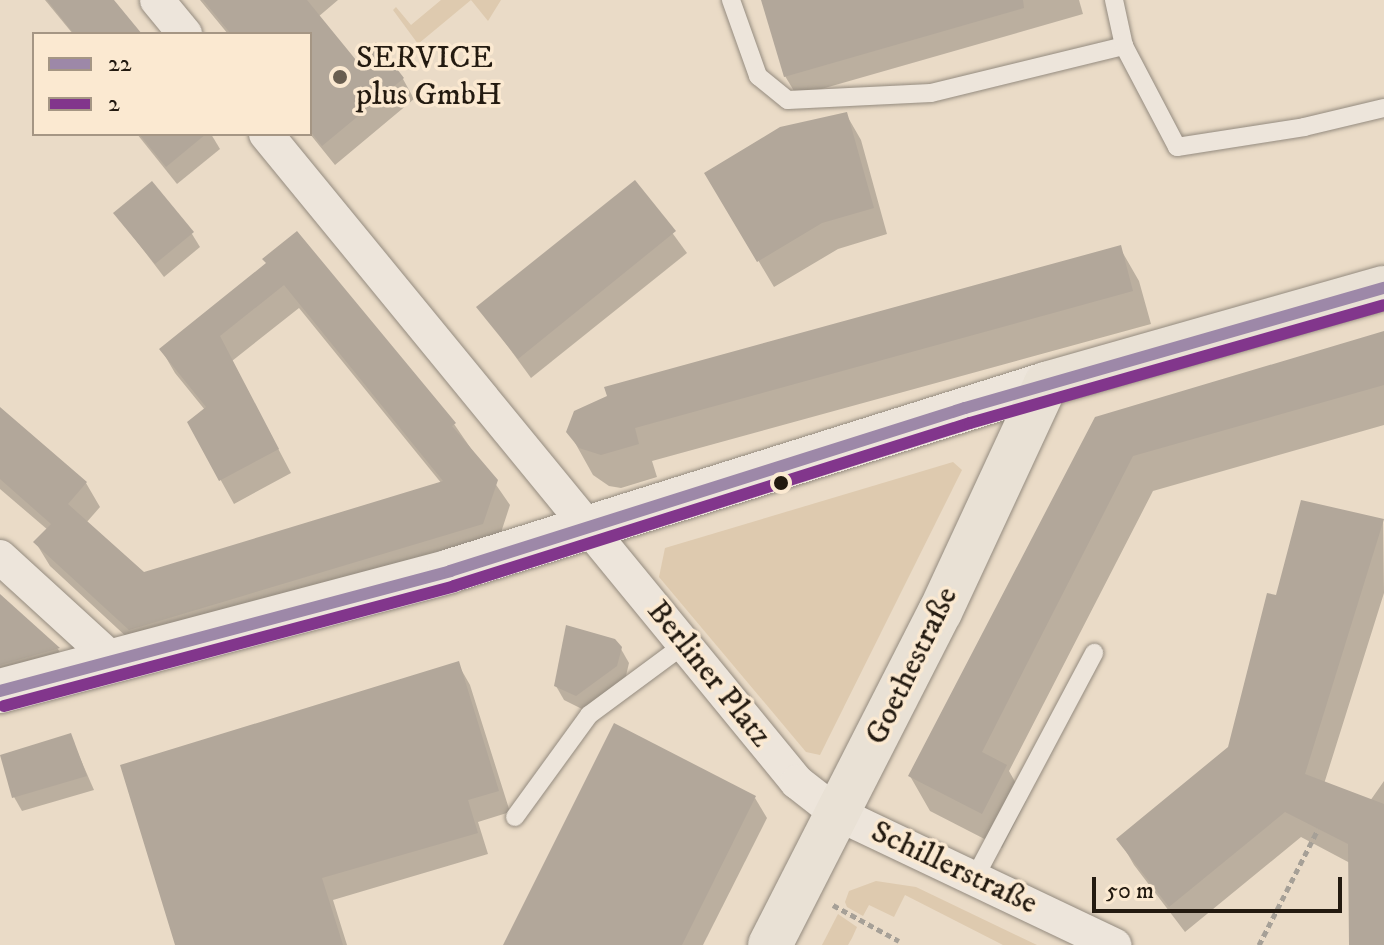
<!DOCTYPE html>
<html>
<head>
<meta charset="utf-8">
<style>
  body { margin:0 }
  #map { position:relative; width:1384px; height:945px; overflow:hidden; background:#eadbc7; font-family:"IM FELL DW Pica",serif }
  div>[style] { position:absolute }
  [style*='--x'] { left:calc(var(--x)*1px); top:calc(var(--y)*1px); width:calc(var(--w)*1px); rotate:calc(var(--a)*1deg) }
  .green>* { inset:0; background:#decaaf }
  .shadow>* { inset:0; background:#0003 }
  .building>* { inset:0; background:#b2a79a }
  .path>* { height:5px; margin-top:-2.5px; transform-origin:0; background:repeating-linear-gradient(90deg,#a6a097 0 6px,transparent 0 10px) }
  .roads { filter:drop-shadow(0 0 2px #948b7f) drop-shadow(0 0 2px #948b7f) }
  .lane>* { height:18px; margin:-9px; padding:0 9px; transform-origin:9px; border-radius:9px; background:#ede5db }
  .street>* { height:34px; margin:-17px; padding:0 17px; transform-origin:17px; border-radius:17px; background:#ede5db }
  .secondary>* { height:44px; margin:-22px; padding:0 22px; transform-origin:22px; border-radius:22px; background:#ede5db }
  .primary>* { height:44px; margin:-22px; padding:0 22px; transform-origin:22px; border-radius:22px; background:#e9e1d5 }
  .bus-1>* { height:12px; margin:-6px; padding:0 6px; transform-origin:6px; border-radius:6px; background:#9d88a8 }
  .bus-2>* { height:12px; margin:-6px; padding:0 6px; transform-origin:6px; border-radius:6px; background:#82368c }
  .dots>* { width:22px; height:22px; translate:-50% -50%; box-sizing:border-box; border:4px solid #fbe9d1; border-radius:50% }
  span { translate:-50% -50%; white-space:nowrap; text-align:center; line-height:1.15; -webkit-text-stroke:7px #fbe9d1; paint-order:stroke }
  .poi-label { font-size:32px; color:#231a10 }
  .left { translate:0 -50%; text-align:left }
  .street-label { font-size:32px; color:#231a10 }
  .legend { position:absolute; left:32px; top:32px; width:280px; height:104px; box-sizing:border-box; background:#fbe9d1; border:2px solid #a59684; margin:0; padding:10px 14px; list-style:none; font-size:24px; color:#231a10 }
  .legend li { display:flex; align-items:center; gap:16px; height:40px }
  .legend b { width:40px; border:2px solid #a59684 }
  .scale { position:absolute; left:1092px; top:877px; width:250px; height:36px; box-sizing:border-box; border:4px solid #231a10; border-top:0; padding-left:10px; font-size:24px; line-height:28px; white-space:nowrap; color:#231a10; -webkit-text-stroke:6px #fbe9d1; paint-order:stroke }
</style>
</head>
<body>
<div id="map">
  <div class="green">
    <i style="clip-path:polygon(441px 0,501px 0,488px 21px,471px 0,418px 44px,393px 10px,396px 7px,411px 25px)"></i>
    <i style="clip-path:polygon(953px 462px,962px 470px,820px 755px,806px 752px,659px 577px,665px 548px)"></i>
    <i style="clip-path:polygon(876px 881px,916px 887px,1037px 945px,1003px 945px,905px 895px,894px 917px,869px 905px,863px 916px,847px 907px,845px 902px,849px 891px)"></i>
    <i style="clip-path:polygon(838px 914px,857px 927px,852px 938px,848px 945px,822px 945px)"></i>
  </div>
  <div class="shadow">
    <i style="clip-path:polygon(45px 0,113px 0,140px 34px,73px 34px)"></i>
    <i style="clip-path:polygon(200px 0,338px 0,318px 17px,355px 63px,403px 79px,414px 99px,335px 165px,310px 134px,310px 34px,228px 34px)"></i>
    <i style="clip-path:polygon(763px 0,1079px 0,1083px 14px,797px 96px,785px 76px)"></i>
    <i style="clip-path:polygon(846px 114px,861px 140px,887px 234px,838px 249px,774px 287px,707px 174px)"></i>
    <i style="clip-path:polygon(137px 134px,211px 134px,220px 149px,177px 184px)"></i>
    <i style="clip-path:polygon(635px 182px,687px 253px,531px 378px,479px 307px)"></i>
    <i style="clip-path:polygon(116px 214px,192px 234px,200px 247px,164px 277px)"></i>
    <i style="clip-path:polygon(1120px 248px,1139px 281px,1151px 324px,652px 461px,657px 477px,621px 488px,609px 486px,593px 475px,569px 432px,609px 398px)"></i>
    <i style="clip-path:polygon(267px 264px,454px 424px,510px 505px,496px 548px,144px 653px,50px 566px,36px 543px,48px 530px,0 489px,0 409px,86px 483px,100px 507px,86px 523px,143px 575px,442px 484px,299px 308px,232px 361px,291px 473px,234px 504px,189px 423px,205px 410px,175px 373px,161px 349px)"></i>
    <i style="clip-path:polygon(1384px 333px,1384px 425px,1153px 491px,1009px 771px,1026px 801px,1002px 848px,930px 811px,910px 776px,1096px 418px)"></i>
    <i style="clip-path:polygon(1383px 521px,1384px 593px,1324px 784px,1370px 801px,1384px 781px,1384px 945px,1351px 945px,1350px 863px,1301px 837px,1185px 932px,1134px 865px,1119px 839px,1230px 748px,1278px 597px)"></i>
    <i style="clip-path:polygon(0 597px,58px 649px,78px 683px,0 698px)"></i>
    <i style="clip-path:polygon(621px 649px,629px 663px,625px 680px,584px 710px,564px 700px,556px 686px)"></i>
    <i style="clip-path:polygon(458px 664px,470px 685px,510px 812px,478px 822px,488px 854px,333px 900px,347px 945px,177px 945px)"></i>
    <i style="clip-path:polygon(70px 735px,94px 790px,22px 811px,14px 797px)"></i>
    <i style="clip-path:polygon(755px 798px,767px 818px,703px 945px,505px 945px)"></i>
  </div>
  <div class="building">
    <i style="clip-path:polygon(47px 0,114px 0,142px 34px,74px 34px)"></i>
    <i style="clip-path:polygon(203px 0,307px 0,356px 60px,376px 42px,404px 78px,322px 146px,310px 131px,310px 34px,231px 34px)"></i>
    <i style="clip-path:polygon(761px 0,1023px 0,1024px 8px,784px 77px)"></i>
    <i style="clip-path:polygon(847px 112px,874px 208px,822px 223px,757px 262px,704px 173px,780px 127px)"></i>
    <i style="clip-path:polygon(139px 134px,206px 134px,166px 167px)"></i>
    <i style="clip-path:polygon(635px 180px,676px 231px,518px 359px,476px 307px)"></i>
    <i style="clip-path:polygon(152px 181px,194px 232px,155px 264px,113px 213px)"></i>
    <i style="clip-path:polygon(297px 231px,456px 423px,452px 426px,498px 480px,483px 524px,129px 630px,33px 542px,51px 524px,0 479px,0 407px,87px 482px,68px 504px,144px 572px,443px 481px,284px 285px,220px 336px,279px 449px,219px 481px,187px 422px,206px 407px,159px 349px,266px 263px,262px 259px)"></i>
    <i style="clip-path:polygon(1121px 245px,1133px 291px,635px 428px,639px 444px,601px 455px,579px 448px,566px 432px,574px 411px,607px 396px,604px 387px)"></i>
    <i style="clip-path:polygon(1384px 331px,1384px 385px,1133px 456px,982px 752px,1007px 765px,982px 814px,908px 776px,1095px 417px)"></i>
    <i style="clip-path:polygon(1301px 500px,1384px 519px,1305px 774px,1384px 804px,1384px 945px,1349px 945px,1348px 844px,1285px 812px,1169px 907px,1116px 839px,1228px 747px,1267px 593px,1276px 595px)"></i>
    <i style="clip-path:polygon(0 594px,60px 648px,0 665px)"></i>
    <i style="clip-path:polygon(566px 625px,615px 639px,622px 647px,617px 666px,576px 696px,554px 686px)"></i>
    <i style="clip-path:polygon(459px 661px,499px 791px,468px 800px,478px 833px,322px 878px,343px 945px,175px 945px,120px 765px)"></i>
    <i style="clip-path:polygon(614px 723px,756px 796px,682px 945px,503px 945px)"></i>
    <i style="clip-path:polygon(71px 733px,87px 776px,12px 798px,0 755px)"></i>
  </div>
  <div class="path">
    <i style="--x:833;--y:905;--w:75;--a:28.6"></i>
    <i style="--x:1259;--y:945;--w:130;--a:-63"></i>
  </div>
  <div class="roads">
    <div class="lane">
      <i style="--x:731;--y:0;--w:81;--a:70.4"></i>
      <i style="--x:758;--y:76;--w:38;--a:39"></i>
      <i style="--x:788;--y:100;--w:143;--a:-2.8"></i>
      <i style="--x:931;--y:93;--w:199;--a:-13.7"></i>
      <i style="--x:1114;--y:0;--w:47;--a:77.7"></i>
      <i style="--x:1124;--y:46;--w:114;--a:62.3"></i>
      <i style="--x:1177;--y:147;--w:129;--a:-8.9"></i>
      <i style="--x:1304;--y:127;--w:82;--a:-13.4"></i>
      <i style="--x:515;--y:817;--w:126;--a:-54"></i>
      <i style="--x:589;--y:715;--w:119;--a:-36.5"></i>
      <i style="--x:975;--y:877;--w:254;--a:-62"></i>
    </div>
    <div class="street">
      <i style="--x:157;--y:0;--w:44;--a:50.5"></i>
      <i style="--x:266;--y:134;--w:838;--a:50.67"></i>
      <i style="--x:797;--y:782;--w:52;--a:38"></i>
      <i style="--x:838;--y:814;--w:306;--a:25.4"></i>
      <i style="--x:0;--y:557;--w:156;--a:42.4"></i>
    </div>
    <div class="secondary">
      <i style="--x:0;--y:691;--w:466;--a:-14.9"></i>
      <i style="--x:450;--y:571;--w:625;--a:-17.42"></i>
    </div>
    <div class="primary">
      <i style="--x:770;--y:945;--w:374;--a:-63"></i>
      <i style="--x:940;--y:612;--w:251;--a:-65.1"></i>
      <i style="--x:1046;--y:384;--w:351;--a:-15.9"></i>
    </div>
  </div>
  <div class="bus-1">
    <i style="--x:0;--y:691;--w:466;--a:-14.9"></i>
    <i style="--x:450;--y:571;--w:540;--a:-17.56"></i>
    <i style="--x:965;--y:408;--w:436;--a:-16"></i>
  </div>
  <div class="bus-2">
    <i style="--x:4;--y:706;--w:466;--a:-14.9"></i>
    <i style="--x:454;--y:586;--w:541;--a:-17.53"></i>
    <i style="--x:970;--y:423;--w:430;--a:-15.9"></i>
  </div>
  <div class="dots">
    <i style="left:340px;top:77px;background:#695e50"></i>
    <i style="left:781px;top:483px;background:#231a10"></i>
  </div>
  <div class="poi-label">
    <span class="left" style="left:356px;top:77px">SERVICE<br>plus GmbH</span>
  </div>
  <div class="street-label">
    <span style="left:912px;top:666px;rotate:-64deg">Goethestraße</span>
    <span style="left:709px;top:674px;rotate:51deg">Berliner Platz</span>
    <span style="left:954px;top:868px;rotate:25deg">Schillerstraße</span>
  </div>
  <ul class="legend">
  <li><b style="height:10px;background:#9d88a8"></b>22</li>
  <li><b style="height:10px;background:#82368c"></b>2</li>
  </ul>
  <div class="scale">50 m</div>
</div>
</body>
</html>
